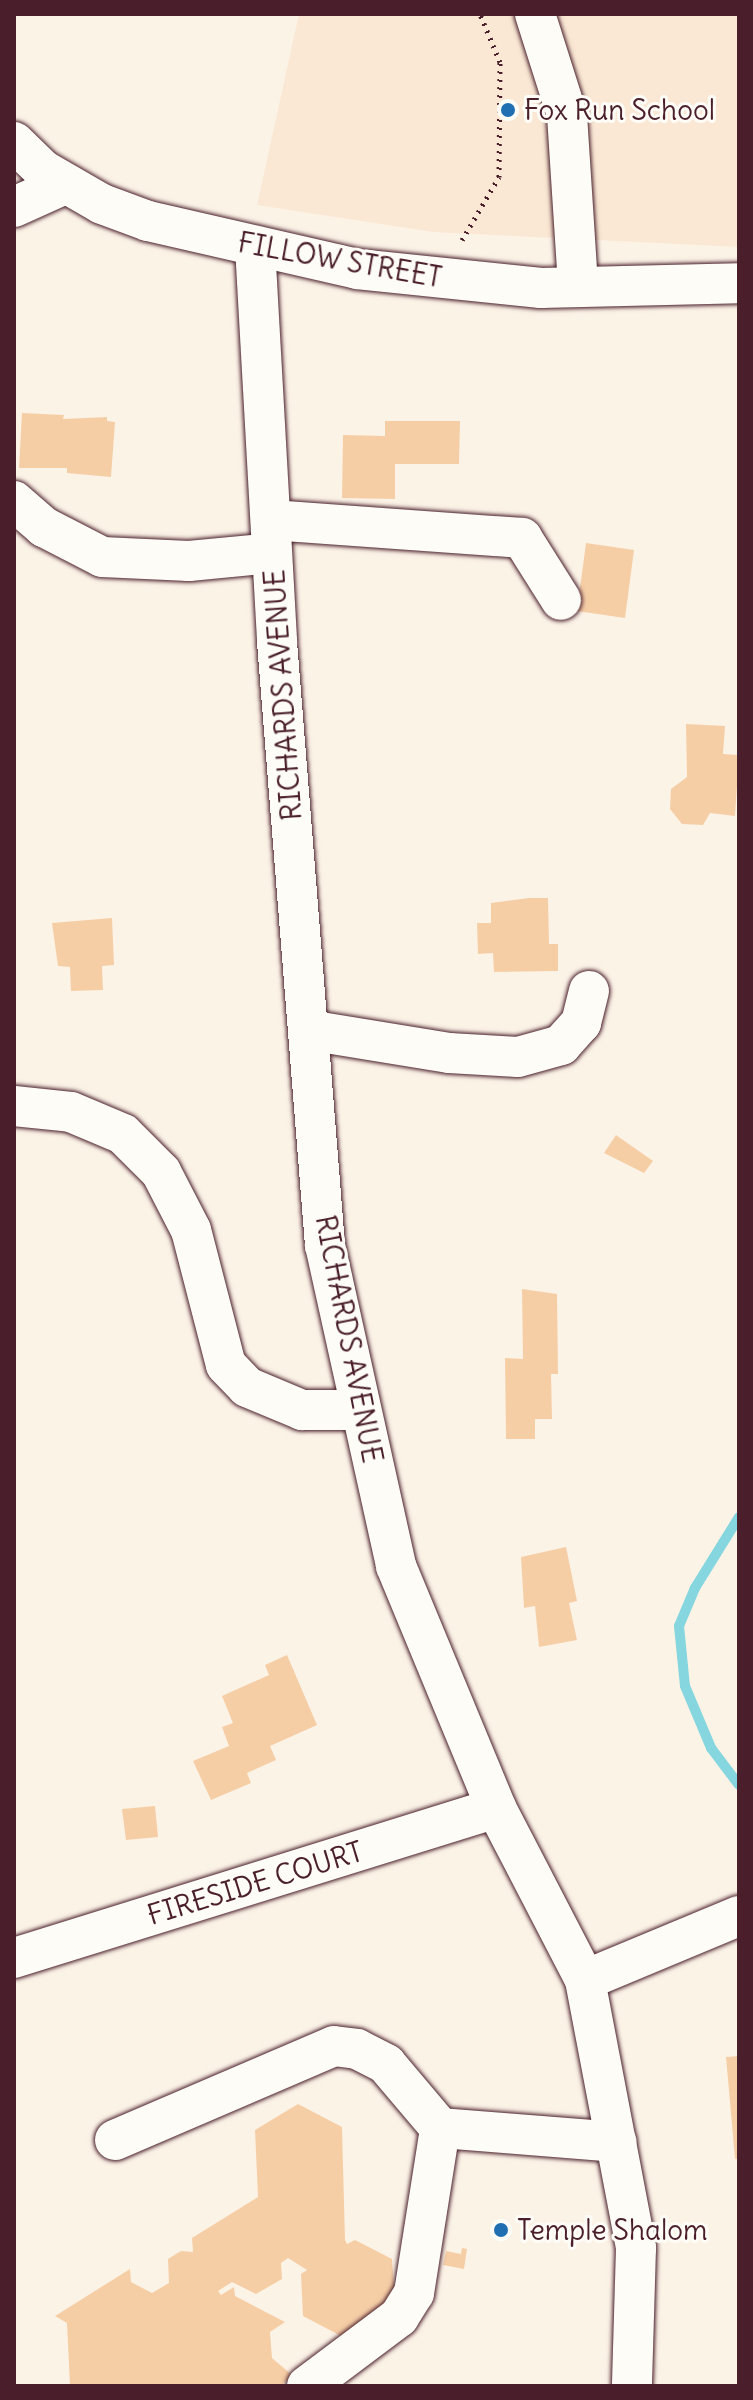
<!DOCTYPE html>
<html>
<head>
<meta charset="utf-8">
<style>
  body { margin:0 }
  #map { position:relative; width:753px; height:2400px; overflow:hidden; background:#fcf3e7; font-family:Delius,sans-serif }
  div>[style] { position:absolute }
  [style*='--x'] { left:calc(var(--x)*1px); top:calc(var(--y)*1px); width:calc(var(--w)*1px); rotate:calc(var(--a)*1deg) }
  .built>* { inset:0; background:#fae8d4 }
  .stream>* { height:10px; margin:-5px; padding:0 5px; transform-origin:5px; border-radius:5px; background:#85d6de }
  .building>* { inset:0; background:#f6cea6 }
  .path>* { height:5px; margin-top:-2.5px; transform-origin:0; background:repeating-linear-gradient(90deg,#4a1f2b 0 2px,transparent 0 8px) }
  .roads { filter:drop-shadow(0 0 2px #4a1f2b) drop-shadow(0 0 2px #4a1f2b) }
  .minor>* { height:40px; margin:-20px; padding:0 20px; transform-origin:20px; border-radius:20px; background:#fdfcf7 }
  .dots>* { width:22px; height:22px; translate:-50% -50%; box-sizing:border-box; border:4px solid #fdfcf7; border-radius:50% }
  span { translate:-50% -50%; white-space:nowrap; text-align:center; line-height:1.15; -webkit-text-stroke:6px #fdfcf7; paint-order:stroke }
  .poi-label { font-size:28px; color:#4a1f2b }
  .left { translate:0 -50%; text-align:left }
  .street-label { font-size:28px; color:#4a1f2b }
  .frame { position:absolute; inset:0; border:16px solid #4a1f2b; pointer-events:none }
</style>
</head>
<body>
<div id="map">
  <div class="built">
    <i style="clip-path:polygon(299px 14px,739px 14px,739px 247px,433px 232px,257px 205px)"></i>
  </div>
  <div class="stream">
    <i style="--x:739;--y:1517;--w:84;--a:121.8"></i>
    <i style="--x:695;--y:1588;--w:41;--a:112.8"></i>
    <i style="--x:679;--y:1626;--w:60;--a:84.3"></i>
    <i style="--x:685;--y:1686;--w:67;--a:67.2"></i>
    <i style="--x:711;--y:1748;--w:46;--a:52.9"></i>
  </div>
  <div class="building">
    <i style="clip-path:polygon(22px 413px,64px 415px,63px 419px,107px 417px,107px 421px,115px 422px,111px 477px,67px 473px,67px 468px,19px 468px)"></i>
    <i style="clip-path:polygon(385px 421px,460px 421px,459px 464px,395px 464px,395px 499px,342px 498px,343px 435px,385px 436px)"></i>
    <i style="clip-path:polygon(586px 543px,634px 550px,625px 618px,577px 611px)"></i>
    <i style="clip-path:polygon(686px 724px,725px 726px,723px 754px,739px 755px,735px 816px,710px 813px,703px 825px,682px 824px,670px 809px,671px 789px,687px 777px)"></i>
    <i style="clip-path:polygon(529px 898px,548px 898px,549px 944px,558px 944px,558px 971px,494px 972px,493px 953px,478px 954px,477px 923px,491px 923px,491px 903px)"></i>
    <i style="clip-path:polygon(112px 918px,114px 965px,102px 966px,103px 990px,71px 991px,70px 967px,58px 966px,52px 923px)"></i>
    <i style="clip-path:polygon(616px 1135px,653px 1161px,644px 1173px,604px 1153px)"></i>
    <i style="clip-path:polygon(522px 1289px,557px 1294px,558px 1374px,551px 1374px,552px 1419px,535px 1419px,535px 1439px,506px 1439px,505px 1358px,523px 1359px)"></i>
    <i style="clip-path:polygon(566px 1547px,577px 1601px,569px 1603px,577px 1640px,539px 1647px,535px 1606px,524px 1608px,521px 1557px)"></i>
    <i style="clip-path:polygon(287px 1655px,317px 1725px,270px 1746px,276px 1760px,247px 1773px,251px 1783px,211px 1800px,193px 1761px,229px 1746px,222px 1727px,233px 1723px,222px 1696px,269px 1675px,265px 1665px)"></i>
    <i style="clip-path:polygon(155px 1806px,158px 1837px,126px 1840px,122px 1809px)"></i>
    <i style="clip-path:polygon(739px 2056px,739px 2159px,735px 2159px,726px 2057px)"></i>
    <i style="clip-path:polygon(298px 2104px,342px 2127px,345px 2240px,347px 2244px,355px 2240px,392px 2259px,395px 2302px,341px 2336px,303px 2316px,301px 2274px,307px 2270px,288px 2258px,281px 2263px,282px 2279px,256px 2294px,232px 2282px,218px 2291px,221px 2295px,234px 2287px,235px 2296px,285px 2322px,270px 2332px,272px 2358px,292px 2375px,281px 2386px,70px 2386px,67px 2323px,55px 2316px,130px 2269px,131px 2282px,152px 2293px,169px 2283px,168px 2259px,181px 2251px,193px 2252px,192px 2238px,258px 2197px,255px 2130px)"></i>
    <i style="clip-path:polygon(462px 2248px,467px 2249px,464px 2269px,443px 2265px,446px 2251px,461px 2254px)"></i>
  </div>
  <div class="path">
    <i style="--x:462;--y:240;--w:73;--a:-59.6"></i>
    <i style="--x:499;--y:177;--w:115;--a:-89.5"></i>
    <i style="--x:500;--y:62;--w:52;--a:-112.6"></i>
  </div>
  <div class="roads">
    <div class="minor">
      <i style="--x:535;--y:14;--w:106;--a:72.4"></i>
      <i style="--x:567;--y:115;--w:172;--a:86.3"></i>
      <i style="--x:14;--y:142;--w:40;--a:44"></i>
      <i style="--x:43;--y:170;--w:68;--a:30"></i>
      <i style="--x:102;--y:204;--w:49;--a:20.3"></i>
      <i style="--x:148;--y:221;--w:214;--a:12.9"></i>
      <i style="--x:357;--y:269;--w:185;--a:5.9"></i>
      <i style="--x:541;--y:288;--w:198;--a:-1.4"></i>
      <i style="--x:14;--y:207;--w:56;--a:-24.3"></i>
      <i style="--x:255;--y:246;--w:397;--a:86.8"></i>
      <i style="--x:277;--y:642;--w:605;--a:85.45"></i>
      <i style="--x:325;--y:1245;--w:329;--a:77.5"></i>
      <i style="--x:396;--y:1566;--w:262;--a:67.5"></i>
      <i style="--x:496;--y:1808;--w:194;--a:62.6"></i>
      <i style="--x:585;--y:1980;--w:273;--a:79.2"></i>
      <i style="--x:636;--y:2248;--w:138;--a:91.7"></i>
      <i style="--x:14;--y:501;--w:40;--a:41"></i>
      <i style="--x:44;--y:527;--w:65;--a:27.3"></i>
      <i style="--x:102;--y:557;--w:87;--a:2.6"></i>
      <i style="--x:189;--y:561;--w:83;--a:-5.5"></i>
      <i style="--x:271;--y:520;--w:252;--a:4.1"></i>
      <i style="--x:522;--y:538;--w:73;--a:57.8"></i>
      <i style="--x:308;--y:1030;--w:143;--a:9.3"></i>
      <i style="--x:449;--y:1053;--w:69;--a:3.3"></i>
      <i style="--x:518;--y:1057;--w:45;--a:-15.6"></i>
      <i style="--x:561;--y:1045;--w:30;--a:-48"></i>
      <i style="--x:581;--y:1023;--w:33;--a:-76"></i>
      <i style="--x:14;--y:1106;--w:57;--a:6"></i>
      <i style="--x:71;--y:1112;--w:56;--a:22.9"></i>
      <i style="--x:123;--y:1134;--w:54;--a:45"></i>
      <i style="--x:161;--y:1172;--w:65;--a:62.7"></i>
      <i style="--x:191;--y:1230;--w:139;--a:75.5"></i>
      <i style="--x:226;--y:1365;--w:30;--a:46"></i>
      <i style="--x:247;--y:1387;--w:60;--a:22.7"></i>
      <i style="--x:302;--y:1410;--w:59;--a:0"></i>
      <i style="--x:14;--y:1958;--w:505;--a:-17.29"></i>
      <i style="--x:585;--y:1980;--w:167;--a:-22.6"></i>
      <i style="--x:115;--y:2140;--w:238;--a:-23.2"></i>
      <i style="--x:334;--y:2046;--w:23;--a:7"></i>
      <i style="--x:357;--y:2049;--w:33;--a:27"></i>
      <i style="--x:386;--y:2064;--w:84;--a:49.8"></i>
      <i style="--x:307;--y:2386;--w:115;--a:-36.9"></i>
      <i style="--x:399;--y:2317;--w:28;--a:-58"></i>
      <i style="--x:414;--y:2293;--w:167;--a:-81"></i>
      <i style="--x:440;--y:2128;--w:177;--a:4.5"></i>
    </div>
  </div>
  <div class="dots">
    <i style="left:508px;top:110px;background:#1f6fb2"></i>
    <i style="left:501px;top:2230px;background:#1f6fb2"></i>
  </div>
  <div class="poi-label">
    <span class="left" style="left:524px;top:110px">Fox Run School</span>
    <span class="left" style="left:517px;top:2230px">Temple Shalom</span>
  </div>
  <div class="street-label">
    <span style="left:340px;top:260px;rotate:10deg">FILLOW STREET</span>
    <span style="left:283px;top:695px;rotate:-94deg">RICHARDS AVENUE</span>
    <span style="left:349px;top:1339px;rotate:79deg">RICHARDS AVENUE</span>
    <span style="left:255px;top:1883px;rotate:-17deg">FIRESIDE COURT</span>
  </div>
  <div class="frame"></div>
</div>
</body>
</html>
